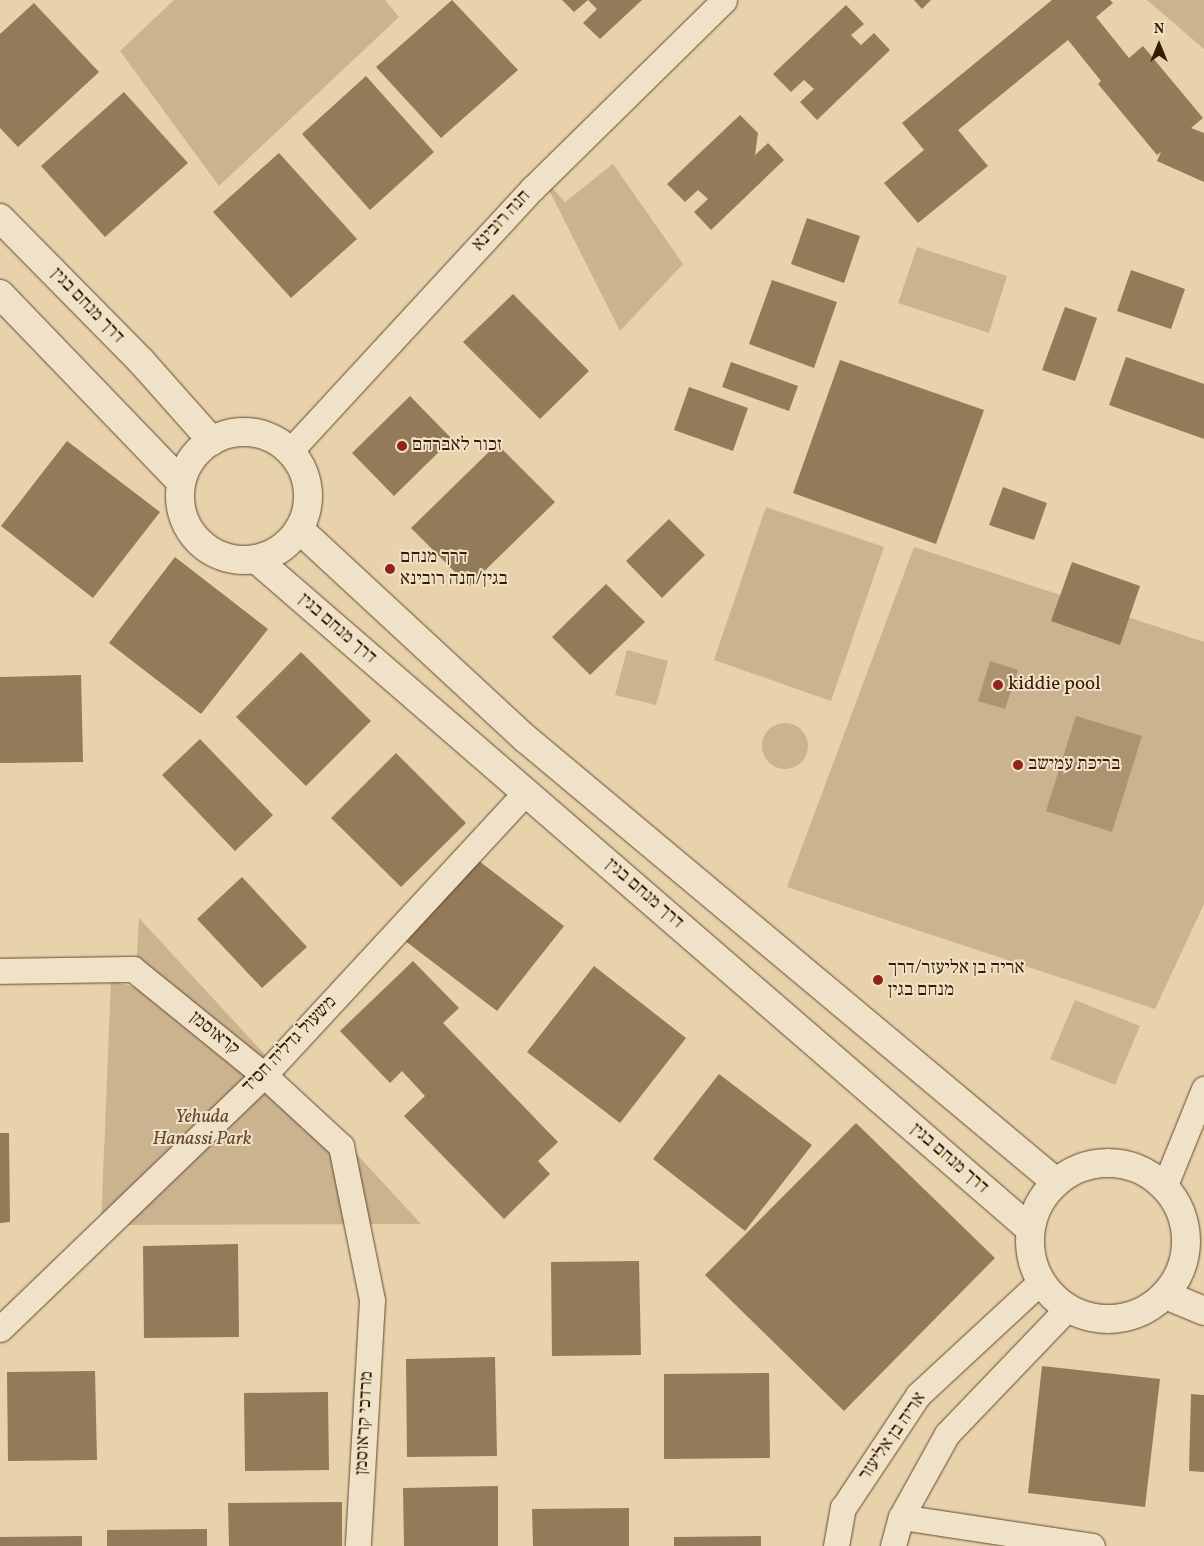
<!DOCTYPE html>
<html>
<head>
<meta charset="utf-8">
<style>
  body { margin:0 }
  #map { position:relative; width:1204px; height:1546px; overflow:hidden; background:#e8d2ab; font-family:Vollkorn,"Frank Ruhl Libre",serif }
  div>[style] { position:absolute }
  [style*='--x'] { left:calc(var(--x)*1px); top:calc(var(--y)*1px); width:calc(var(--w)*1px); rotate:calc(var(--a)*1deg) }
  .green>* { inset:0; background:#cab38e }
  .round { border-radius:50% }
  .water>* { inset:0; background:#ac9471 }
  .building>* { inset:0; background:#937a59 }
  .roads { filter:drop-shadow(0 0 1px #63492c) drop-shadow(0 0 1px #63492c) }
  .street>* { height:25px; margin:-12.5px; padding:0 12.5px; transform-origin:12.5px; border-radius:12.5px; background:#f0e2c8 }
  .secondary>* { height:28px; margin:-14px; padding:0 14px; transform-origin:14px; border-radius:14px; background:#f0e2c8 }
  .secondary>.ring { margin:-14px; padding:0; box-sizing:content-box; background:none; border:28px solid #f0e2c8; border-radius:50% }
  .dots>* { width:14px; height:14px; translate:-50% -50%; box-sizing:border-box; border:2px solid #f0e2c8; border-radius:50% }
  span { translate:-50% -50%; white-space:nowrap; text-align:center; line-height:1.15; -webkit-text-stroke:4px #f0e2c8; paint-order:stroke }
  .street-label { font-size:19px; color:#371b01 }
  .poi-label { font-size:19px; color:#371b01 }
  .left { translate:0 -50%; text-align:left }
  .park-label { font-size:19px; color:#63492b; font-style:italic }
  .north { position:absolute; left:1134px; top:20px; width:50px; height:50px; -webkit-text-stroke:4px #f0e2c8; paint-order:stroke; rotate:0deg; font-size:14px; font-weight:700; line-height:20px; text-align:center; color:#371b01 }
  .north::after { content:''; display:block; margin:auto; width:18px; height:22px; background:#371b01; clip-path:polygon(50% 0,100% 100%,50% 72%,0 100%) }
</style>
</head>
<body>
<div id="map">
  <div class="green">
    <i style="clip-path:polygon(174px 0,385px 0,399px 17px,219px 186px,120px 51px)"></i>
    <i style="clip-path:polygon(1147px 0,1204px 0,1204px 49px)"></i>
    <i style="clip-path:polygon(613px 164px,683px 264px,620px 331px,543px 178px,565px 202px)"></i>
    <i style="clip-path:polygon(917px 247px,1007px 276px,989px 333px,898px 303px)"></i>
    <i style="clip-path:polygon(766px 507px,884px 547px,831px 701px,714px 660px)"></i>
    <i style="clip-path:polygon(914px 547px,1204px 642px,1204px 904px,1155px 1009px,787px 887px)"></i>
    <i style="clip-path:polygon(627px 650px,668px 661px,656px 705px,615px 695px)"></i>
    <i class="round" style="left:762px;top:723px;width:46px;height:46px"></i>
    <i style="clip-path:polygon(139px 918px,421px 1224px,101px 1225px,111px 981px,135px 987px)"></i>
    <i style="clip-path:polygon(1075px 1000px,1140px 1026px,1115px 1085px,1050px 1059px)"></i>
  </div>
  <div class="water">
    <i style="clip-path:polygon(990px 661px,1018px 670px,1005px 709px,978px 701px)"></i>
    <i style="clip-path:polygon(1076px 716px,1142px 736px,1112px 832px,1046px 811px)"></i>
  </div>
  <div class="building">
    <i style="clip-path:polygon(452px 0,518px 70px,441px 138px,376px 67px)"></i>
    <i style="clip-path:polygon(562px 0,588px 0,574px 12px)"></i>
    <i style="clip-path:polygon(588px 0,642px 0,600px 39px,583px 23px,597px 9px)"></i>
    <i style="clip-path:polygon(914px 0,931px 0,922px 9px)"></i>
    <i style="clip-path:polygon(1052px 0,1110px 0,1113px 3px,1096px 17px,1129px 58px,1143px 46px,1203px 118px,1191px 128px,1204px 133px,1204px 182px,1157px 161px,1161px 152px,1157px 155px,1098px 84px,1101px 81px,1068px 40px,958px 130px,988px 166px,918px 223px,884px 183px,924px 150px,902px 123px)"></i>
    <i style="clip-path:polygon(34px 3px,99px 72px,18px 147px,0 128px,0 34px)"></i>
    <i style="clip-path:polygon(846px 5px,864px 24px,851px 35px,861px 45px,874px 33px,890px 50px,817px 120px,800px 102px,814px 89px,804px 80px,791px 92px,773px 74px)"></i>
    <i style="clip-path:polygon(366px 76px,434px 152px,370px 210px,302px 134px)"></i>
    <i style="clip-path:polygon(124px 92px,188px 163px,105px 237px,41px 166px)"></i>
    <i style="clip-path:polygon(740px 115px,758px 133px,755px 155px,768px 143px,784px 160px,711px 230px,694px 212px,708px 199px,698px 190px,685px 202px,667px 184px)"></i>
    <i style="clip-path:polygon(279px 153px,357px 239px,291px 298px,213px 212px)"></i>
    <i style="clip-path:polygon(807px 218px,860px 236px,844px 283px,791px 264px)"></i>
    <i style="clip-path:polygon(1131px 270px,1185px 289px,1171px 329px,1117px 311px)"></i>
    <i style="clip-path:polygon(772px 280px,837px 302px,814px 368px,749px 344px)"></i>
    <i style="clip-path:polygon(513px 294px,589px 371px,540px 419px,463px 342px)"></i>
    <i style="clip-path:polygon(1065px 307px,1097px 318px,1075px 381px,1042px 370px)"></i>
    <i style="clip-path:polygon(1126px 357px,1204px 384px,1204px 439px,1109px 405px)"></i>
    <i style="clip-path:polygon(840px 360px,984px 410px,936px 544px,793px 493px)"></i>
    <i style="clip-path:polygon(731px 362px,798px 386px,789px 411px,722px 387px)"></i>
    <i style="clip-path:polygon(689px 387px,748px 408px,733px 451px,674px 430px)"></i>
    <i style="clip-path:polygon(410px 396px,452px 439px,394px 496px,352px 453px)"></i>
    <i style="clip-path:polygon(67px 441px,160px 512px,93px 598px,1px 526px)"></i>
    <i style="clip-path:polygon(497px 444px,555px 502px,469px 586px,411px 528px)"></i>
    <i style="clip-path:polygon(1003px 487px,1047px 503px,1034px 540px,989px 525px)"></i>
    <i style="clip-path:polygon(669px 519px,705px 555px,662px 598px,626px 561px)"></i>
    <i style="clip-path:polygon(175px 557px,268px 629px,201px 714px,109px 643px)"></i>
    <i style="clip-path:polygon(1072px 562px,1140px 586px,1120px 645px,1051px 621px)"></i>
    <i style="clip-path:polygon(606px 584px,645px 622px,590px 675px,552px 637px)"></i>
    <i style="clip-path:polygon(301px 652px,371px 721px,306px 786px,236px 717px)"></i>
    <i style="clip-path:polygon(81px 675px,83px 762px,0 763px,0 677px)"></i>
    <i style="clip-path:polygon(200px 739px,273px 815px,235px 851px,162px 775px)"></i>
    <i style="clip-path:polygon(396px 753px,466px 823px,401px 887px,331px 818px)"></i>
    <i style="clip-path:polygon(471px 855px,564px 926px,497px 1011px,404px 940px)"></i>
    <i style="clip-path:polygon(242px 877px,307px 947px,262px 988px,197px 919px)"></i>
    <i style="clip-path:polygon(413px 961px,459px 1008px,443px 1023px,558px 1142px,538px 1161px,550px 1174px,504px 1219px,404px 1116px,425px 1096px,402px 1071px,390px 1083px,340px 1031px)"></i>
    <i style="clip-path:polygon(594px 966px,686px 1038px,620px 1123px,527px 1052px)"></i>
    <i style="clip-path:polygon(719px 1074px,812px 1145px,745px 1231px,653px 1159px)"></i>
    <i style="clip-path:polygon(856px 1123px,995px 1258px,844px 1411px,705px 1275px)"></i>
    <i style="clip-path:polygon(0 1133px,9px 1133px,10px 1222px,0 1223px)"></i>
    <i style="clip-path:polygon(238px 1244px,239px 1337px,144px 1338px,143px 1246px)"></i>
    <i style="clip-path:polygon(639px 1261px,641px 1355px,552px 1356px,551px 1262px)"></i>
    <i style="clip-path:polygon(495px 1357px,497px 1456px,407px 1457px,406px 1359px)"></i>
    <i style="clip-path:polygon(1042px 1366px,1160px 1379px,1145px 1507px,1028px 1493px)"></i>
    <i style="clip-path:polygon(95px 1371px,97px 1460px,8px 1461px,7px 1372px)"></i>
    <i style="clip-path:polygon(769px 1373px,770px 1458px,664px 1459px,664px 1374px)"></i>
    <i style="clip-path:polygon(328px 1392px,329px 1470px,245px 1471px,244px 1393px)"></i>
    <i style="clip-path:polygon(1191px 1394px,1204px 1395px,1204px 1472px,1189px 1471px)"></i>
    <i style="clip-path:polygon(498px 1486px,498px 1546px,404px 1546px,403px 1488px)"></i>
    <i style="clip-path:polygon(342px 1502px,342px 1546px,229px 1546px,228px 1503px)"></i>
    <i style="clip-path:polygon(629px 1508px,629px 1546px,533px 1546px,532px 1509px)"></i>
    <i style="clip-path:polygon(207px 1529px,207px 1546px,107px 1546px,107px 1530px)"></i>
    <i style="clip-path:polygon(82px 1536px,82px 1546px,0 1546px,0 1537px)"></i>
    <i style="clip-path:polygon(761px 1536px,761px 1546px,674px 1546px,674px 1537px)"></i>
  </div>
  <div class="roads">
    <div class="street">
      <i style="--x:290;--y:451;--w:358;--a:-47.3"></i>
      <i style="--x:533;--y:188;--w:268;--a:-44.5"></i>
      <i style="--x:0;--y:971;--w:133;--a:-0.9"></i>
      <i style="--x:133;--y:969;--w:169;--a:39"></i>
      <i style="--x:264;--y:1075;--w:105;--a:42.7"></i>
      <i style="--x:341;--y:1146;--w:157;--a:78.6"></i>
      <i style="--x:372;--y:1300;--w:246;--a:93.3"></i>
      <i style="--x:1165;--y:1185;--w:104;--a:-67.9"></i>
      <i style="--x:0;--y:1329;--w:366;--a:-43.9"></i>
      <i style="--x:264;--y:1075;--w:386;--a:-47.2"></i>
      <i style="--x:901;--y:1517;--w:193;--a:8.6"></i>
      <i style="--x:836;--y:1546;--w:39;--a:-80"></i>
      <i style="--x:843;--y:1508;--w:136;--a:-56.4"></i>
      <i style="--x:918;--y:1395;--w:168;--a:-42.8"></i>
      <i style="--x:893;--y:1546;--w:30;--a:-75"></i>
      <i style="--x:901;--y:1517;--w:95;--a:-61"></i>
      <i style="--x:947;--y:1434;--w:175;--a:-46.2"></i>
    </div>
    <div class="secondary">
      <i style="--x:0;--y:218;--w:201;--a:45.4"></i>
      <i style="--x:141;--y:361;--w:107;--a:48.4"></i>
      <i style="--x:0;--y:294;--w:261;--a:46.1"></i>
      <i class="ring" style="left:180px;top:432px;width:100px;height:100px"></i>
      <i style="--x:299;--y:529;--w:309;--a:42.8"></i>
      <i style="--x:526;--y:739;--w:691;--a:39.89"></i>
      <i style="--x:256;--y:559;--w:1024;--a:40.88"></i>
      <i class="ring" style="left:1030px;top:1163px;width:128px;height:128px"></i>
      <i style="--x:1166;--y:1295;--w:41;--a:22.8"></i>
    </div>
  </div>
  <div class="dots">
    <i style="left:402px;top:446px;background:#8f2418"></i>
    <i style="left:390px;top:569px;background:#8f2418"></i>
    <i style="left:998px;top:685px;background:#8f2418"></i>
    <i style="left:1018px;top:765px;background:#8f2418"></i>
    <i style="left:878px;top:980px;background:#8f2418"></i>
  </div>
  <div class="street-label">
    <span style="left:502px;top:221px;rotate:-47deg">חנה רובינא</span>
    <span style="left:87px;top:306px;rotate:46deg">דרך מנחם בגין</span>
    <span style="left:337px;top:629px;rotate:41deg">דרך מנחם בגין</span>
    <span style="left:644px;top:894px;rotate:41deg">דרך מנחם בגין</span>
    <span style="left:214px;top:1034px;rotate:39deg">קראוסמן</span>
    <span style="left:290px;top:1045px;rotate:-46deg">משעול גדליה חסיד</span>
    <span style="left:949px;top:1159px;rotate:41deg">דרך מנחם בגין</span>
    <span style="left:365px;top:1423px;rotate:-87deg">מרדכי קראוסמן</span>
    <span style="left:893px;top:1437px;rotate:-55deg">אריה בן אליעזר</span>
  </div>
  <div class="poi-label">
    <span class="left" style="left:412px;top:446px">זכור לאברהם</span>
    <span class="left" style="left:400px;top:569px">דרך מנחם<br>בגין/חנה רובינא</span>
    <span class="left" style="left:1008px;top:685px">kiddie pool</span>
    <span class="left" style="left:1028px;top:765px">בריכת עמישב</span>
    <span class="left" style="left:888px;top:980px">אריה בן אליעזר/דרך<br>מנחם בגין</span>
  </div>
  <div class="park-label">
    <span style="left:202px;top:1129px">Yehuda<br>Hanassi Park</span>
  </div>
  <div class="north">N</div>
</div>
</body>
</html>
